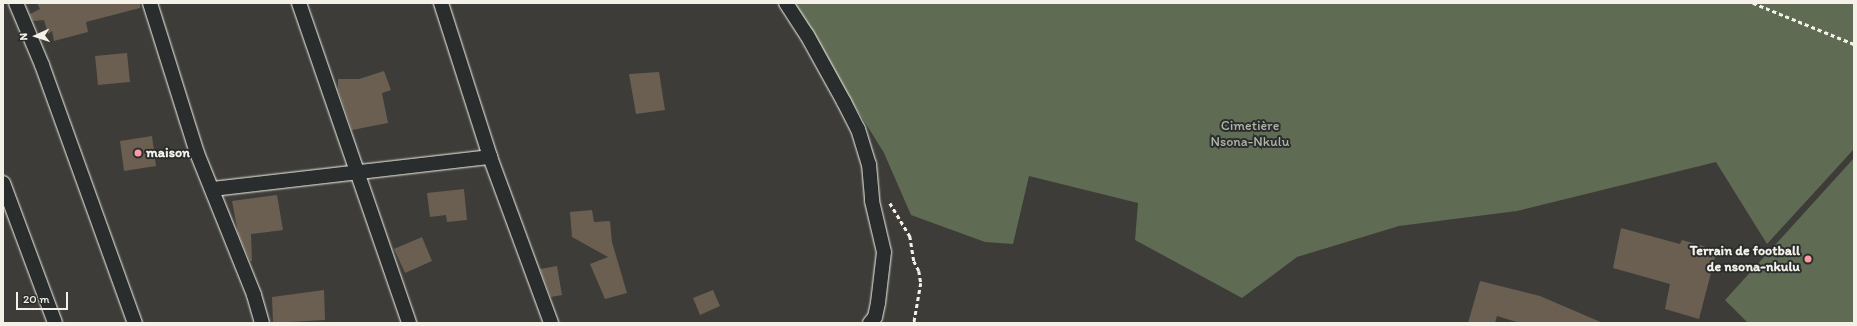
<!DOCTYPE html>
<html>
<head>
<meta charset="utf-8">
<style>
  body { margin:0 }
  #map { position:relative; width:1857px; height:326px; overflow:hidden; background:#3d3c38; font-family:Itim,sans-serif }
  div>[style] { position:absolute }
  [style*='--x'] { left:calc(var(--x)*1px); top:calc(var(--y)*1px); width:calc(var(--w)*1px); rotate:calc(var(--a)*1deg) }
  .green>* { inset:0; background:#5f6b52 }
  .building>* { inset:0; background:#6a5f51 }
  .path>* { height:2.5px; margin-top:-1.25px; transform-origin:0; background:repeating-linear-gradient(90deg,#f4f1e8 0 4px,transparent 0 7px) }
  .roads { filter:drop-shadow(0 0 1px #f4f1e8) drop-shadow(0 0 1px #f4f1e8) }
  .minor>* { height:14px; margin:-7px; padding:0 7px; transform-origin:7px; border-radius:7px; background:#2a2d2e }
  .dots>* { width:11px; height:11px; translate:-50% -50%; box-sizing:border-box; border:2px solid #2a2d2e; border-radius:50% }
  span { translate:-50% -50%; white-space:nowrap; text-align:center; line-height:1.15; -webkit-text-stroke:4px #2a2d2e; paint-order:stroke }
  .park-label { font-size:14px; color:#b1b5a4 }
  .poi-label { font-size:14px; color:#f4f1e8; font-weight:700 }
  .left { translate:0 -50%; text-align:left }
  .right { translate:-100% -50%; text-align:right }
  .frame { position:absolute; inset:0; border:4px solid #f4f1e8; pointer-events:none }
  .north { position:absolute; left:16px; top:16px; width:40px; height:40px; -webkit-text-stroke:3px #2a2d2e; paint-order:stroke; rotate:267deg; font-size:11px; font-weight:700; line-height:16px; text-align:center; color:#f4f1e8 }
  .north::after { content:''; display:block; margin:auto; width:14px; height:18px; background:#f4f1e8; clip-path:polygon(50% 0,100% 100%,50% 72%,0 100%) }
  .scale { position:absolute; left:16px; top:292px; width:52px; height:18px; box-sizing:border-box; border:2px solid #f4f1e8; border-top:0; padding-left:5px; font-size:12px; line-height:14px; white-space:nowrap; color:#f4f1e8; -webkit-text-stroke:3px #2a2d2e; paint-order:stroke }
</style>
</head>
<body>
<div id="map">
  <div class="green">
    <i style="clip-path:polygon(791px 3px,1854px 3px,1854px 149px,1767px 244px,1716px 162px,1517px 211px,1399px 226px,1297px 257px,1242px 298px,1135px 240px,1138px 203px,1029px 176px,1013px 244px,985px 242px,911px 215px,884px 153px)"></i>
    <i style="clip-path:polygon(1854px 158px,1854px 323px,1748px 323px,1725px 300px)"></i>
  </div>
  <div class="building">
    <i style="clip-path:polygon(37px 3px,140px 3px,140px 8px,86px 22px,88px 32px,54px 41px,52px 31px,48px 34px,44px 20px,33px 21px,30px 14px,40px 9px)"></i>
    <i style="clip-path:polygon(127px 53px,130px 82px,98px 85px,95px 56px)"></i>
    <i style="clip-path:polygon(384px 71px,391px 90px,382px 93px,388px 123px,352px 130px,338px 89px,338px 79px,359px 79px)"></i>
    <i style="clip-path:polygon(659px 72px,665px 110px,636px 114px,629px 74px)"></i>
    <i style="clip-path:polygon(152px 136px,156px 166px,124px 171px,120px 141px)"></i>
    <i style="clip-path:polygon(464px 189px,467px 220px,447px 222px,446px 215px,430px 217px,427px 193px)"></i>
    <i style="clip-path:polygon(277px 195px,283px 230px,251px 234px,252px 261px,250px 261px,238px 233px,232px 201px)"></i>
    <i style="clip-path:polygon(592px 210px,594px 222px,610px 221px,612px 242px,627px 293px,605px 299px,590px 264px,608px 257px,572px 237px,570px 212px)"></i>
    <i style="clip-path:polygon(1621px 228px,1680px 244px,1682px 240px,1717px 250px,1699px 319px,1665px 309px,1670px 284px,1613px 268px)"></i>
    <i style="clip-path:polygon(422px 237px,432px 261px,405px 273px,394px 249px)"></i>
    <i style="clip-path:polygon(557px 266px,562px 295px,551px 297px,540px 269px)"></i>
    <i style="clip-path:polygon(1480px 281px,1540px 296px,1603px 323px,1520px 323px,1497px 316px,1495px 323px,1468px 323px)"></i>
    <i style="clip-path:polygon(324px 290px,325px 320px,273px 323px,272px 297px)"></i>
    <i style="clip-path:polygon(713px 290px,720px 306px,700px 315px,693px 298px)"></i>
  </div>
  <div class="path">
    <i style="--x:1753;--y:3;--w:109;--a:22.1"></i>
    <i style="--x:890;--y:203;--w:39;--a:59"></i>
    <i style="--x:910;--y:236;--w:25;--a:81"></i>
    <i style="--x:914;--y:261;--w:11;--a:63"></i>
    <i style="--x:919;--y:271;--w:12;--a:81"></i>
    <i style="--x:921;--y:283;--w:41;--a:99.9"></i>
  </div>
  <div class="roads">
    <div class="minor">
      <i style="--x:16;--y:3;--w:67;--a:67.2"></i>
      <i style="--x:42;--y:65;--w:274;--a:70.2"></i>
      <i style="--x:150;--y:3;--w:157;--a:72.6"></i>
      <i style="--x:197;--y:153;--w:153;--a:68.1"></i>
      <i style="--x:254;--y:295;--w:29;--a:74"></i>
      <i style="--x:299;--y:3;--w:338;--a:71"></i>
      <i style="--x:441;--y:3;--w:162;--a:72.3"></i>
      <i style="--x:490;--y:157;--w:177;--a:69.8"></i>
      <i style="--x:786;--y:3;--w:38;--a:57"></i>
      <i style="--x:807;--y:35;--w:77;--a:61.1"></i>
      <i style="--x:844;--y:102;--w:30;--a:63"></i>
      <i style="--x:858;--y:129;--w:37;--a:73"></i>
      <i style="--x:869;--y:164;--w:37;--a:85"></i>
      <i style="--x:872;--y:201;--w:52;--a:76.8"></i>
      <i style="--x:884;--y:252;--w:51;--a:96.7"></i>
      <i style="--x:878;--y:303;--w:14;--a:102"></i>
      <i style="--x:875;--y:317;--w:8;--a:130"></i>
      <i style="--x:3;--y:183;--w:149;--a:69.6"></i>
      <i style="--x:213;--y:189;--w:279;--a:-6.6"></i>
    </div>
  </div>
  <div class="dots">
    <i style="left:138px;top:153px;background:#ff9aa2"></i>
    <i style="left:1808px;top:259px;background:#ff9aa2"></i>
  </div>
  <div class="park-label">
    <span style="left:1250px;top:134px">Cimetière<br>Nsona-Nkulu</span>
  </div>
  <div class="poi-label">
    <span class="left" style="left:146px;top:153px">maison</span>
    <span class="right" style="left:1800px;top:259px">Terrain de football<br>de nsona-nkulu</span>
  </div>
  <div class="frame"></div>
  <div class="north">N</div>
  <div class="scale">20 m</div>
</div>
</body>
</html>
